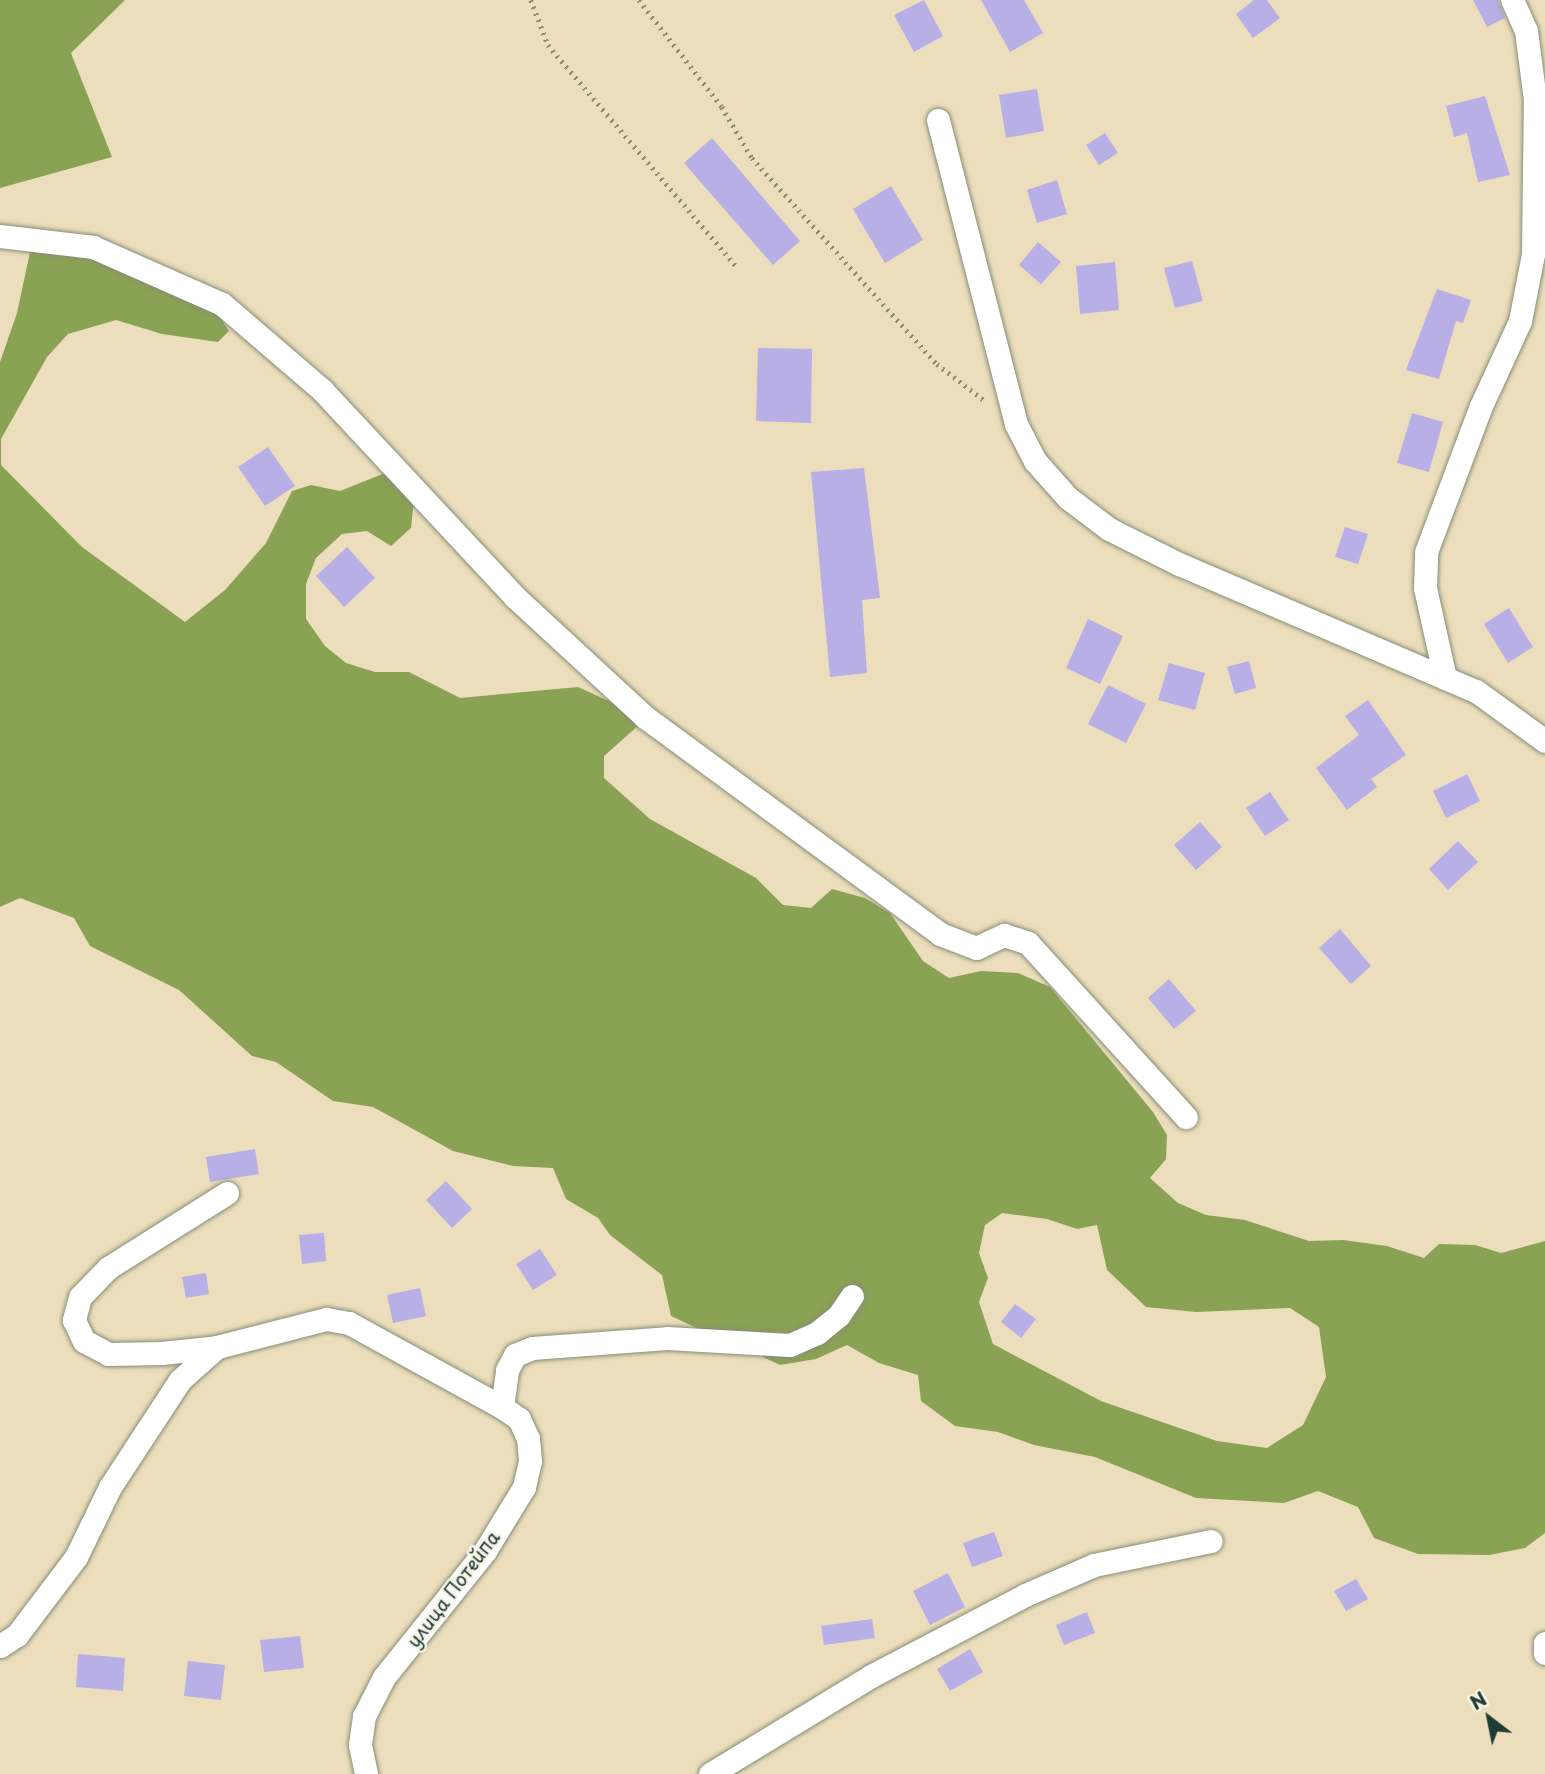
<!DOCTYPE html>
<html>
<head>
<meta charset="utf-8">
<style>
  body { margin:0 }
  #map { position:relative; width:1545px; height:1774px; overflow:hidden; background:#ecdebc; font-family:"Playpen Sans",sans-serif }
  div>[style] { position:absolute }
  [style*='--x'] { left:calc(var(--x)*1px); top:calc(var(--y)*1px); width:calc(var(--w)*1px); rotate:calc(var(--a)*1deg) }
  .forest>* { inset:0; background:#8aa254 }
  .building>* { inset:0; background:#b7afe5 }
  .path>* { height:4.5px; margin-top:-2.25px; transform-origin:0; background:repeating-linear-gradient(90deg,#868e78 0 2px,transparent 0 7px) }
  .roads { filter:drop-shadow(0 0 2px #868e78) drop-shadow(0 0 2px #868e78) }
  .street>* { height:23px; margin:-11.5px; padding:0 11.5px; transform-origin:11.5px; border-radius:11.5px; background:#fff }
  span { translate:-50% -50%; white-space:nowrap; text-align:center; line-height:1.15; -webkit-text-stroke:5px #f7f3e8; paint-order:stroke }
  .street-label { font-size:19px; color:#1f3d34 }
  .north { position:absolute; left:1454px; top:1683px; width:70px; height:70px; -webkit-text-stroke:5px #f7f3e8; paint-order:stroke; rotate:328deg; font-size:19px; font-weight:700; line-height:28px; text-align:center; color:#1f3d34 }
  .north::after { content:''; display:block; margin:auto; width:24px; height:32px; background:#1f3d34; clip-path:polygon(50% 0,100% 100%,50% 72%,0 100%) }
</style>
</head>
<body>
<div id="map">
  <div class="forest">
    <i style="clip-path:polygon(0 0,125px 0,71px 53px,112px 157px,0 188px)"></i>
    <i style="clip-path:polygon(evenodd,32px 243px,102px 256px,219px 316px,229px 331px,218px 342px,162px 334px,116px 320px,68px 334px,47px 357px,1px 439px,1px 465px,82px 547px,185px 622px,225px 590px,266px 543px,292px 491px,311px 485px,340px 491px,385px 473px,414px 500px,411px 528px,391px 546px,367px 531px,342px 534px,316px 558px,306px 584px,306px 619px,325px 646px,346px 663px,375px 672px,409px 672px,460px 698px,578px 687px,611px 702px,639px 725px,604px 756px,604px 778px,650px 819px,756px 878px,783px 905px,811px 908px,832px 889px,865px 898px,890px 913px,923px 961px,949px 978px,981px 971px,1018px 973px,1050px 987px,1153px 1112px,1167px 1135px,1166px 1159px,1150px 1178px,1178px 1203px,1206px 1215px,1245px 1220px,1309px 1241px,1343px 1240px,1387px 1246px,1424px 1258px,1439px 1244px,1475px 1245px,1501px 1253px,1545px 1241px,1545px 1533px,1525px 1548px,1489px 1555px,1418px 1554px,1374px 1538px,1358px 1507px,1318px 1491px,1284px 1503px,1196px 1498px,1095px 1457px,1034px 1445px,998px 1432px,955px 1426px,921px 1401px,918px 1375px,879px 1363px,847px 1345px,816px 1359px,780px 1365px,763px 1357px,749px 1337px,699px 1329px,671px 1316px,662px 1275px,610px 1235px,598px 1218px,566px 1199px,553px 1168px,513px 1166px,453px 1151px,373px 1107px,333px 1101px,276px 1062px,252px 1056px,179px 990px,90px 946px,74px 918px,20px 898px,0 907px,0 362px,17px 313px,32px 243px,1002px 1213px,1047px 1219px,1077px 1229px,1097px 1225px,1107px 1270px,1146px 1307px,1196px 1312px,1290px 1308px,1319px 1327px,1326px 1377px,1303px 1425px,1267px 1448px,1217px 1441px,1101px 1401px,993px 1344px,979px 1302px,988px 1278px,979px 1253px,985px 1225px,1002px 1213px)"></i>
  </div>
  <div class="building">
    <i style="clip-path:polygon(924px 0,943px 36px,914px 52px,894px 15px)"></i>
    <i style="clip-path:polygon(981px 0,1024px 0,1043px 33px,1010px 52px)"></i>
    <i style="clip-path:polygon(1254px 0,1267px 0,1280px 18px,1253px 38px,1236px 14px)"></i>
    <i style="clip-path:polygon(1473px 0,1498px 0,1505px 18px,1487px 27px)"></i>
    <i style="clip-path:polygon(1037px 89px,1044px 131px,1006px 138px,999px 95px)"></i>
    <i style="clip-path:polygon(1485px 96px,1510px 175px,1478px 182px,1467px 133px,1454px 137px,1446px 106px)"></i>
    <i style="clip-path:polygon(1105px 133px,1118px 153px,1099px 165px,1086px 145px)"></i>
    <i style="clip-path:polygon(712px 138px,800px 241px,773px 265px,684px 163px)"></i>
    <i style="clip-path:polygon(1057px 180px,1067px 214px,1037px 223px,1027px 190px)"></i>
    <i style="clip-path:polygon(891px 186px,923px 240px,885px 263px,853px 209px)"></i>
    <i style="clip-path:polygon(1038px 242px,1061px 262px,1041px 284px,1019px 265px)"></i>
    <i style="clip-path:polygon(1192px 261px,1203px 301px,1175px 308px,1164px 268px)"></i>
    <i style="clip-path:polygon(1115px 262px,1119px 310px,1080px 314px,1076px 266px)"></i>
    <i style="clip-path:polygon(1437px 289px,1471px 300px,1463px 323px,1456px 321px,1439px 379px,1406px 370px)"></i>
    <i style="clip-path:polygon(758px 348px,812px 349px,811px 423px,756px 421px)"></i>
    <i style="clip-path:polygon(1412px 413px,1443px 422px,1429px 472px,1397px 463px)"></i>
    <i style="clip-path:polygon(268px 447px,295px 486px,265px 506px,238px 467px)"></i>
    <i style="clip-path:polygon(864px 468px,880px 598px,862px 600px,867px 673px,830px 677px,811px 472px)"></i>
    <i style="clip-path:polygon(1345px 527px,1368px 534px,1358px 564px,1335px 557px)"></i>
    <i style="clip-path:polygon(347px 547px,375px 578px,344px 607px,316px 576px)"></i>
    <i style="clip-path:polygon(1509px 608px,1533px 647px,1508px 663px,1484px 624px)"></i>
    <i style="clip-path:polygon(1088px 619px,1123px 636px,1100px 684px,1066px 668px)"></i>
    <i style="clip-path:polygon(1249px 661px,1256px 688px,1235px 694px,1227px 667px)"></i>
    <i style="clip-path:polygon(1169px 663px,1205px 673px,1195px 710px,1158px 700px)"></i>
    <i style="clip-path:polygon(1108px 685px,1146px 704px,1126px 743px,1088px 724px)"></i>
    <i style="clip-path:polygon(1368px 700px,1406px 755px,1371px 779px,1377px 787px,1347px 810px,1316px 768px,1359px 735px,1345px 716px)"></i>
    <i style="clip-path:polygon(1467px 774px,1480px 801px,1446px 818px,1433px 791px)"></i>
    <i style="clip-path:polygon(1270px 792px,1289px 820px,1265px 836px,1246px 808px)"></i>
    <i style="clip-path:polygon(1200px 822px,1222px 847px,1196px 870px,1174px 845px)"></i>
    <i style="clip-path:polygon(1458px 841px,1478px 862px,1448px 890px,1429px 869px)"></i>
    <i style="clip-path:polygon(1340px 929px,1371px 966px,1351px 984px,1319px 948px)"></i>
    <i style="clip-path:polygon(1169px 979px,1196px 1011px,1174px 1029px,1148px 998px)"></i>
    <i style="clip-path:polygon(255px 1149px,259px 1174px,210px 1182px,206px 1157px)"></i>
    <i style="clip-path:polygon(446px 1181px,472px 1209px,452px 1228px,426px 1200px)"></i>
    <i style="clip-path:polygon(324px 1233px,326px 1261px,302px 1264px,299px 1235px)"></i>
    <i style="clip-path:polygon(540px 1249px,557px 1275px,533px 1290px,516px 1264px)"></i>
    <i style="clip-path:polygon(206px 1273px,209px 1294px,186px 1298px,182px 1277px)"></i>
    <i style="clip-path:polygon(420px 1288px,426px 1316px,393px 1323px,387px 1295px)"></i>
    <i style="clip-path:polygon(1015px 1304px,1036px 1319px,1021px 1338px,1001px 1322px)"></i>
    <i style="clip-path:polygon(994px 1532px,1003px 1556px,972px 1567px,963px 1543px)"></i>
    <i style="clip-path:polygon(948px 1573px,965px 1607px,930px 1625px,913px 1591px)"></i>
    <i style="clip-path:polygon(1356px 1579px,1368px 1599px,1346px 1611px,1334px 1591px)"></i>
    <i style="clip-path:polygon(1087px 1612px,1095px 1633px,1064px 1645px,1056px 1625px)"></i>
    <i style="clip-path:polygon(872px 1619px,875px 1638px,824px 1645px,821px 1626px)"></i>
    <i style="clip-path:polygon(300px 1636px,304px 1668px,264px 1672px,260px 1640px)"></i>
    <i style="clip-path:polygon(970px 1649px,983px 1672px,950px 1691px,937px 1669px)"></i>
    <i style="clip-path:polygon(78px 1654px,125px 1658px,123px 1691px,76px 1687px)"></i>
    <i style="clip-path:polygon(188px 1661px,225px 1665px,221px 1700px,184px 1696px)"></i>
  </div>
  <div class="path">
    <i style="--x:531;--y:0;--w:48;--a:69.3"></i>
    <i style="--x:548;--y:45;--w:292;--a:49.6"></i>
    <i style="--x:639;--y:0;--w:135;--a:52.2"></i>
    <i style="--x:722;--y:107;--w:59;--a:59.5"></i>
    <i style="--x:752;--y:158;--w:277;--a:48.1"></i>
    <i style="--x:937;--y:364;--w:59;--a:37.5"></i>
  </div>
  <div class="roads">
    <div class="street">
      <i style="--x:938;--y:120;--w:314;--a:75.6"></i>
      <i style="--x:1016;--y:424;--w:42;--a:62.8"></i>
      <i style="--x:1035;--y:461;--w:50;--a:48.3"></i>
      <i style="--x:1068;--y:498;--w:51;--a:37.1"></i>
      <i style="--x:1109;--y:529;--w:78;--a:26.6"></i>
      <i style="--x:1179;--y:564;--w:323;--a:23.2"></i>
      <i style="--x:1476;--y:691;--w:85;--a:35.9"></i>
      <i style="--x:0;--y:236;--w:94;--a:6.7"></i>
      <i style="--x:93;--y:247;--w:141;--a:23.8"></i>
      <i style="--x:222;--y:304;--w:132;--a:40.7"></i>
      <i style="--x:322;--y:390;--w:283;--a:47"></i>
      <i style="--x:515;--y:597;--w:177;--a:42.7"></i>
      <i style="--x:645;--y:717;--w:366;--a:36.3"></i>
      <i style="--x:940;--y:934;--w:39;--a:21"></i>
      <i style="--x:976;--y:948;--w:31;--a:-25"></i>
      <i style="--x:1004;--y:935;--w:25;--a:18"></i>
      <i style="--x:1028;--y:943;--w:235;--a:47.8"></i>
      <i style="--x:1445;--y:678;--w:92;--a:-102.5"></i>
      <i style="--x:1425;--y:588;--w:36;--a:-88"></i>
      <i style="--x:1426;--y:552;--w:154;--a:-69.4"></i>
      <i style="--x:1480;--y:408;--w:96;--a:-65.3"></i>
      <i style="--x:1520;--y:321;--w:68;--a:-79"></i>
      <i style="--x:1533;--y:254;--w:154;--a:-89.3"></i>
      <i style="--x:1535;--y:100;--w:70;--a:-97.4"></i>
      <i style="--x:1526;--y:31;--w:34;--a:-114"></i>
      <i style="--x:227;--y:1193;--w:141;--a:147.8"></i>
      <i style="--x:108;--y:1268;--w:40;--a:134"></i>
      <i style="--x:80;--y:1297;--w:24;--a:105"></i>
      <i style="--x:74;--y:1320;--w:23;--a:65"></i>
      <i style="--x:84;--y:1341;--w:27;--a:28"></i>
      <i style="--x:108;--y:1354;--w:54;--a:-1.1"></i>
      <i style="--x:162;--y:1353;--w:55;--a:-6.2"></i>
      <i style="--x:217;--y:1347;--w:113;--a:-14.4"></i>
      <i style="--x:326;--y:1319;--w:23;--a:10"></i>
      <i style="--x:349;--y:1323;--w:175;--a:28.8"></i>
      <i style="--x:502;--y:1407;--w:21;--a:35"></i>
      <i style="--x:519;--y:1419;--w:21;--a:65"></i>
      <i style="--x:528;--y:1438;--w:23;--a:85"></i>
      <i style="--x:530;--y:1461;--w:27;--a:103"></i>
      <i style="--x:524;--y:1487;--w:75;--a:121.4"></i>
      <i style="--x:485;--y:1551;--w:161;--a:128.7"></i>
      <i style="--x:384;--y:1677;--w:44;--a:117.1"></i>
      <i style="--x:364;--y:1716;--w:29;--a:98"></i>
      <i style="--x:360;--y:1745;--w:30;--a:78"></i>
      <i style="--x:502;--y:1407;--w:37;--a:-82"></i>
      <i style="--x:507;--y:1370;--w:17;--a:-62"></i>
      <i style="--x:515;--y:1355;--w:18;--a:-22"></i>
      <i style="--x:532;--y:1348;--w:135;--a:-4.2"></i>
      <i style="--x:667;--y:1338;--w:123;--a:3.3"></i>
      <i style="--x:790;--y:1345;--w:30;--a:-24"></i>
      <i style="--x:817;--y:1333;--w:28;--a:-39"></i>
      <i style="--x:839;--y:1315;--w:23;--a:-56"></i>
      <i style="--x:1545;--y:1643;--w:10;--a:90"></i>
      <i style="--x:0;--y:1646;--w:20;--a:-33"></i>
      <i style="--x:17;--y:1635;--w:98;--a:-52.9"></i>
      <i style="--x:76;--y:1557;--w:78;--a:-64.1"></i>
      <i style="--x:110;--y:1487;--w:128;--a:-56.8"></i>
      <i style="--x:180;--y:1380;--w:50;--a:-41.7"></i>
      <i style="--x:710;--y:1774;--w:188;--a:-31.3"></i>
      <i style="--x:871;--y:1676;--w:174;--a:-27.7"></i>
      <i style="--x:1025;--y:1595;--w:75;--a:-23.5"></i>
      <i style="--x:1094;--y:1565;--w:119;--a:-11.6"></i>
    </div>
  </div>
  <div class="street-label">
    <span style="left:453px;top:1589px;rotate:-53deg">улица Потейпа</span>
  </div>
  <div class="north">N</div>
</div>
</body>
</html>
